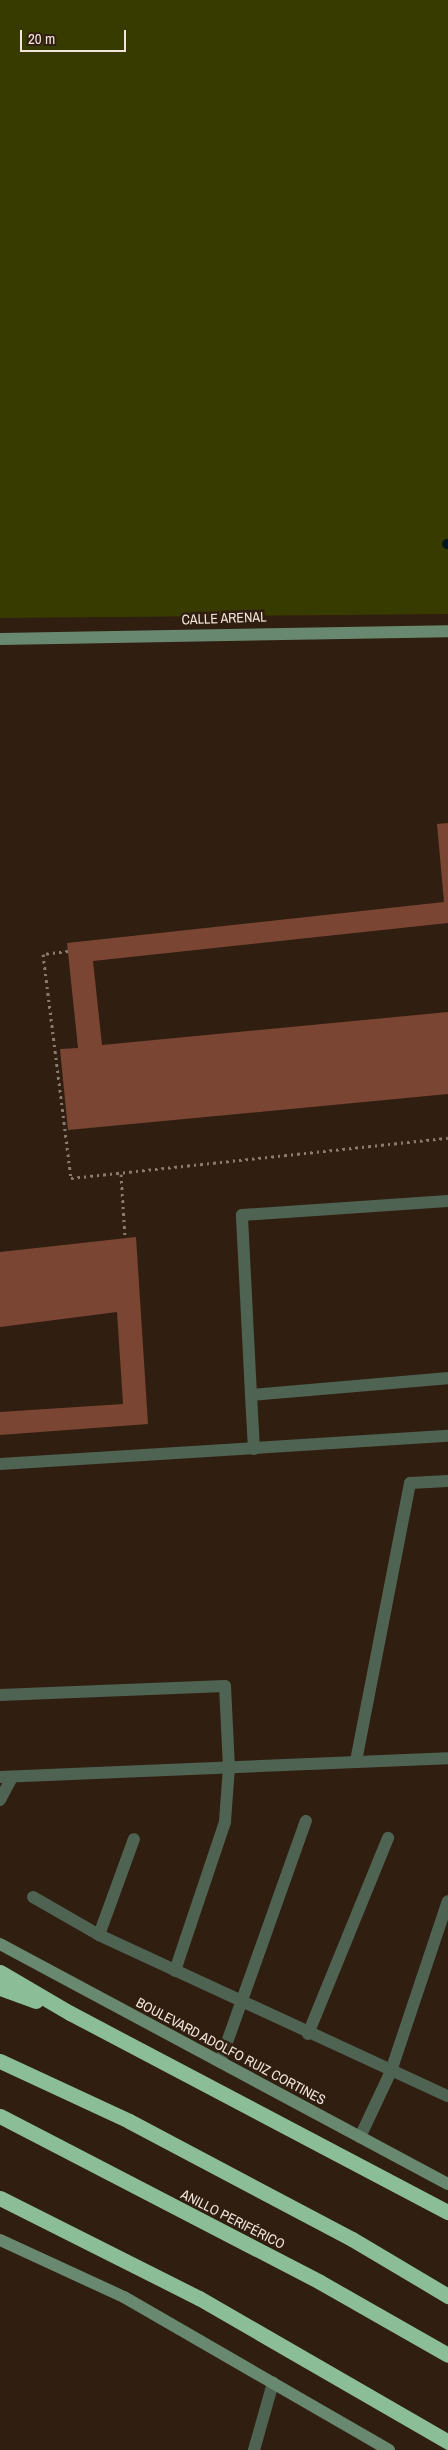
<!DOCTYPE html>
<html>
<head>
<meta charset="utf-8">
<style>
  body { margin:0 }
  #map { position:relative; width:448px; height:2450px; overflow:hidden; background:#301e10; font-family:"Archivo Narrow",sans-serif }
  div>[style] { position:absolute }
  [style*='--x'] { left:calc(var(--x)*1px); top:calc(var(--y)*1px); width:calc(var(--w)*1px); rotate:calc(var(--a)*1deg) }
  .green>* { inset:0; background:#383b00 }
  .stream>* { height:10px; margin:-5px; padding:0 5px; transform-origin:5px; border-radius:5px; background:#02141d }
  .building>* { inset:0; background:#7a4533 }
  .path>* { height:3px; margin-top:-1.5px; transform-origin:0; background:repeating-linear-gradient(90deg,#8a7b6f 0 2.5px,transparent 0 6.5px) }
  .lane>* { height:12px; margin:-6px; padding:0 6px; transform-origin:6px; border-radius:6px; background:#4f6353 }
  .street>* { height:12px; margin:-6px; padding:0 6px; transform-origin:6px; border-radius:6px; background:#4f6353 }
  .secondary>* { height:12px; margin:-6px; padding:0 6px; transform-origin:6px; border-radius:6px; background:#68886f }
  .highway>* { height:15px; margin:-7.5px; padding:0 7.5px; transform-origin:7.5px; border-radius:7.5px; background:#8bbe97 }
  span { translate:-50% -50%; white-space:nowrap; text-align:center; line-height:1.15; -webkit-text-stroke:5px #301e10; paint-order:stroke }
  .street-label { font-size:14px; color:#f2e5dc }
  .scale { position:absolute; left:20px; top:30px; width:106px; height:22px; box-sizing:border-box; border:2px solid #f2e5dc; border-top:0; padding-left:6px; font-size:15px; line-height:18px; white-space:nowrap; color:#f2e5dc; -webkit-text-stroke:4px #301e10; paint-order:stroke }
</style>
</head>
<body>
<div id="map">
  <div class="green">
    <i style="clip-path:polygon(0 0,448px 0,448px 614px,0 618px)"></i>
  </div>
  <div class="stream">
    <i style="--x:447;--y:544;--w:1;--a:0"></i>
  </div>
  <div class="building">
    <i style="clip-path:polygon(448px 823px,448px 923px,93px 961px,102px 1045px,448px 1012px,448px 1094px,68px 1130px,60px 1049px,78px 1048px,67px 943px,444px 902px,437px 824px)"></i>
    <i style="clip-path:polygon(136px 1237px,148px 1424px,0 1435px,0 1412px,123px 1404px,117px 1312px,0 1327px,0 1252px)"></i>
  </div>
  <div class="path">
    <i style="--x:68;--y:951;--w:25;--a:173"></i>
    <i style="--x:43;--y:954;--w:226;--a:82.9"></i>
    <i style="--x:71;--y:1178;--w:379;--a:-6.1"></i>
    <i style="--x:121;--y:1174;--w:63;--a:86.4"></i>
  </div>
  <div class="lane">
    <i style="--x:251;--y:1395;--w:180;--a:-92.9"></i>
    <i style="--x:242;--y:1215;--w:206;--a:-3.9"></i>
    <i style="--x:254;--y:1449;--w:54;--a:-93.2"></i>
    <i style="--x:251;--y:1395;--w:198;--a:-4.9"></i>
    <i style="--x:0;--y:1464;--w:449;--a:-3.6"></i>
    <i style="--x:0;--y:1695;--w:225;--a:-2.3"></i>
    <i style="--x:225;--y:1686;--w:81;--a:87.2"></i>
    <i style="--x:229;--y:1767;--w:55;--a:94.2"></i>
    <i style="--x:225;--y:1822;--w:157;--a:108.6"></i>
    <i style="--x:356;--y:1761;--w:283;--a:-79"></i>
    <i style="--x:410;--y:1483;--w:38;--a:-3"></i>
    <i style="--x:0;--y:1777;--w:448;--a:-2.4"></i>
    <i style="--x:0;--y:1800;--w:26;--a:-62"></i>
    <i style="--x:33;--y:1897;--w:76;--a:29.9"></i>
    <i style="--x:99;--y:1935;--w:384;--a:24.8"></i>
    <i style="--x:99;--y:1935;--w:102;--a:-70"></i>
    <i style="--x:308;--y:2034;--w:212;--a:-67.8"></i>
    <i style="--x:220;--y:2062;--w:256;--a:-70.4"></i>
    <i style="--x:360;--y:2137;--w:73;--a:-64.8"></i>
    <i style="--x:391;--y:2071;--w:179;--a:-71.5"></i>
  </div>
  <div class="street">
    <i style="--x:254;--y:2450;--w:70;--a:-74.2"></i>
  </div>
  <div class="secondary">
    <i style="--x:0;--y:639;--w:448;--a:-1"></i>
    <i style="--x:0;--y:1944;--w:508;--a:28.18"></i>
    <i style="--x:0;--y:2240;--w:136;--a:24.7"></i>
    <i style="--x:124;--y:2297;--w:306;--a:30"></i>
  </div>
  <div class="highway">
    <i style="--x:0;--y:1972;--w:81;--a:30.4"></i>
    <i style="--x:70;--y:2013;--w:427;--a:27.8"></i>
    <i style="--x:0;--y:1988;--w:38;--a:20"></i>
    <i style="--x:0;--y:2061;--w:142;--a:24.9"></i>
    <i style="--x:129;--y:2121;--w:252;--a:27.9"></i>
    <i style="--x:352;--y:2239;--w:112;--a:30.7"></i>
    <i style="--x:0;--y:2116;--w:360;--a:27.4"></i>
    <i style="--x:320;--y:2282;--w:147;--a:29.7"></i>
    <i style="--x:0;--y:2198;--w:223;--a:26.7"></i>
    <i style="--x:199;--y:2298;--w:288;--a:30"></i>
  </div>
  <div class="street-label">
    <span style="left:224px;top:618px;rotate:-2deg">CALLE ARENAL</span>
    <span style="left:231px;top:2051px;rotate:28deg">BOULEVARD ADOLFO RUIZ CORTINES</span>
    <span style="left:233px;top:2219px;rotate:27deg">ANILLO PERIFÉRICO</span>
  </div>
  <div class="scale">20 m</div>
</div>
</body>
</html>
